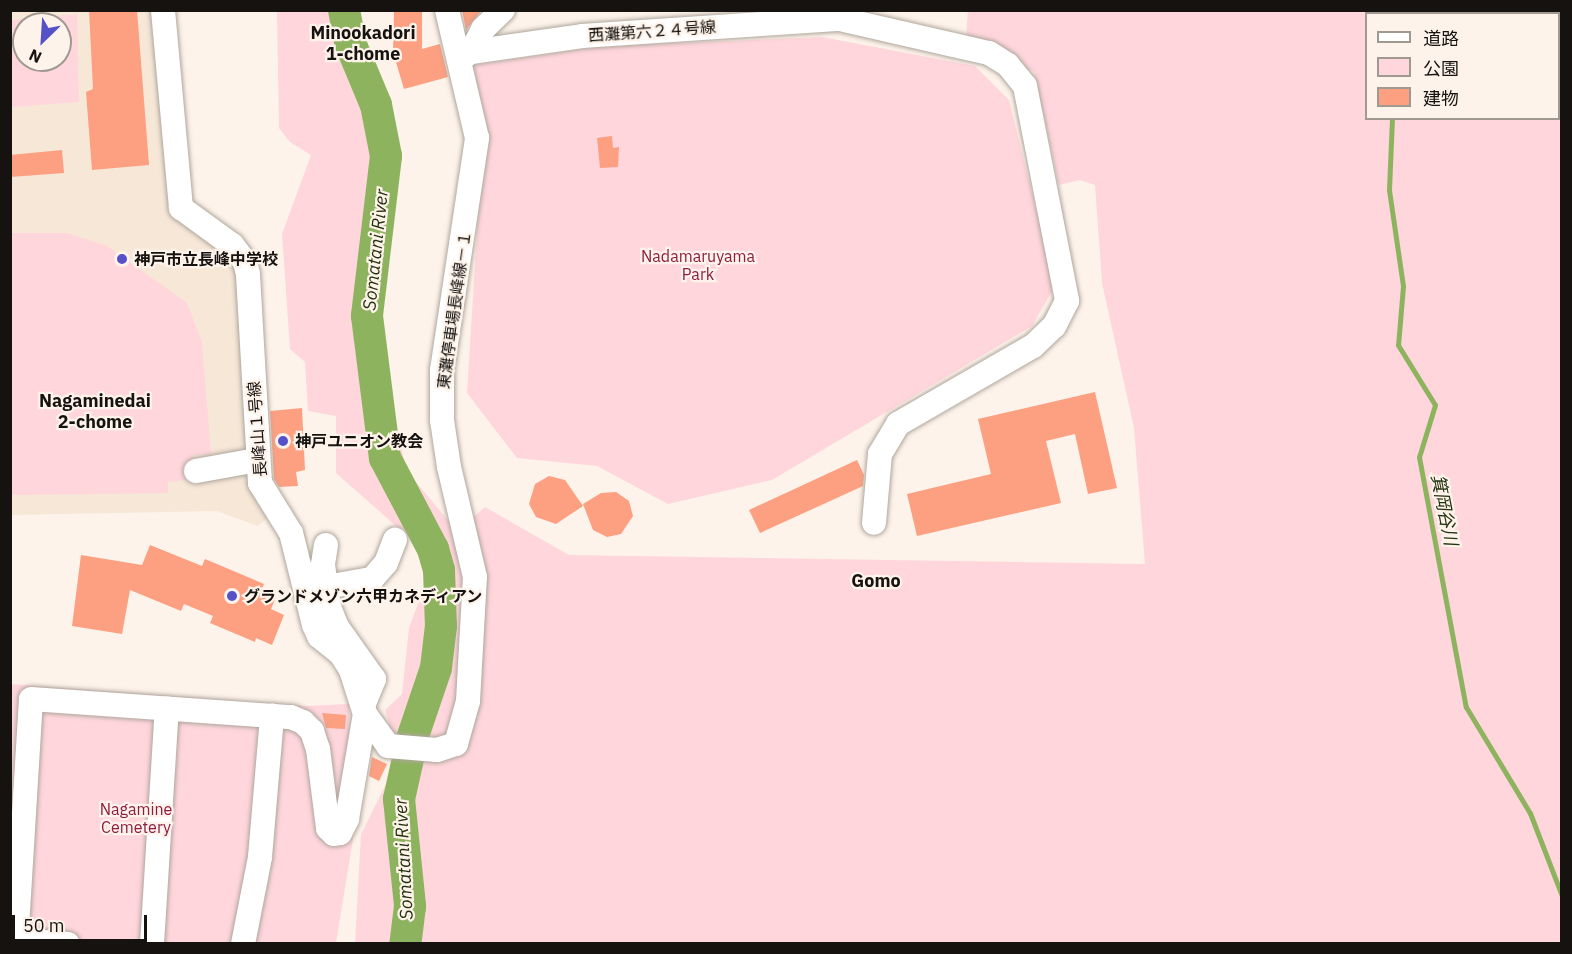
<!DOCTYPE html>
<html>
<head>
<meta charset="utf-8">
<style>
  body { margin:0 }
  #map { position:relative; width:1572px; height:954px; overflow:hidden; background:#fdf3ea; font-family:"IBM Plex Sans","Noto Sans JP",sans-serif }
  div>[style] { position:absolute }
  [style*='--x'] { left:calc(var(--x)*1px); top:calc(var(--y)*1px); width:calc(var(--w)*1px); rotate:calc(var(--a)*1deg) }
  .built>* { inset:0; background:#f6e7d7 }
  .green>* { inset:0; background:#ffd6dc }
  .stream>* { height:5px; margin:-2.5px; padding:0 2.5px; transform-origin:2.5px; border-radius:2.5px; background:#8eb35e }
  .river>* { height:32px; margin:-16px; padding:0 16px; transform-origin:16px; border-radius:16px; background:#8eb35e }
  .building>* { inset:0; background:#fd9f81 }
  .roads { filter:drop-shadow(0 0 2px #afa69d) drop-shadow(0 0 2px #afa69d) }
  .minor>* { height:24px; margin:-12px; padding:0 12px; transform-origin:12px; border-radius:12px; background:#fff }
  .dots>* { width:16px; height:16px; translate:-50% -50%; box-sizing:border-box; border:3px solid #fdf3ea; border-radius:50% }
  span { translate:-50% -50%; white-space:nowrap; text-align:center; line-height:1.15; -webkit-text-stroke:4.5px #fdf3ea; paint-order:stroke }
  .street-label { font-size:16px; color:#15120f }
  .park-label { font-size:16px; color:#8f1c3f }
  .poi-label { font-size:16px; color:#15120f; font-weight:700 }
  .left { translate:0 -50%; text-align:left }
  .neighbourhood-label { font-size:18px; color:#15120f; font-weight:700 }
  .water-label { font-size:18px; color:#23320e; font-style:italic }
  .frame { position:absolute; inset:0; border:12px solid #15120f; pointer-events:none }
  .legend { position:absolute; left:1365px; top:12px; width:195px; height:108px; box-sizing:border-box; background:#fdf3ea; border:2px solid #a09992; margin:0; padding:8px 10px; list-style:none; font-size:18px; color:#15120f }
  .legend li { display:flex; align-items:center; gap:12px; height:30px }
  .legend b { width:30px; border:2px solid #a09992 }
  .north { position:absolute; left:12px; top:12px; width:60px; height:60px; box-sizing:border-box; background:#fdf3ea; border:2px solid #a09992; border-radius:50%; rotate:205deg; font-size:16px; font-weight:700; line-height:24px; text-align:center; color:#15120f }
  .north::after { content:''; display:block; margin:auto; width:21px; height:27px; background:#5651c8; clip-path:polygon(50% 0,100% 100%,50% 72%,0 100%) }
  .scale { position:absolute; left:12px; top:915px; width:135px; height:27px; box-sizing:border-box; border:3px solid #15120f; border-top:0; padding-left:8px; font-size:18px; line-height:21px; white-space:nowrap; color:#15120f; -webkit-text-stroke:4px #fdf3ea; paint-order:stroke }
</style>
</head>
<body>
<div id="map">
  <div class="built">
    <i style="clip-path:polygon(evenodd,10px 11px,155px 11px,174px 211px,225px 248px,240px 270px,248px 481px,267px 518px,258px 526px,217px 511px,11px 515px,10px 11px,24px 24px,60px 24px,60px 60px,24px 60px,24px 24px)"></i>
  </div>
  <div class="green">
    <i style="clip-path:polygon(evenodd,277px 11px,357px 11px,388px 108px,395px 143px,375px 302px,389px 388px,406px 470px,457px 531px,485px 507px,569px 555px,1145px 564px,1134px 428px,1102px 283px,1095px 185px,1080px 180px,1059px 185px,1034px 72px,966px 36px,968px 11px,1561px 11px,1561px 943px,355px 943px,361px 834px,399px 758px,385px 710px,402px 694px,409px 628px,438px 549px,396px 526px,336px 473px,336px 416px,308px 411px,305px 362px,290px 349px,282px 234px,311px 155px,290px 142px,279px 128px,277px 11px,1366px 14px,1558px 14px,1558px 118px,1366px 118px,1366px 14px)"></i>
    <i style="clip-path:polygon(evenodd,77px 14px,79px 102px,11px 107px,11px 20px,77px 14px,24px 24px,60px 24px,60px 60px,24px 60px,24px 24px)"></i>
    <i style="clip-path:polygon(822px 37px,975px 66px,1009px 100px,1055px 286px,1032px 326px,772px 480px,668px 504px,597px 466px,517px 458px,467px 393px,482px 151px,469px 73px,473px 65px,606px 46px)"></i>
    <i style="clip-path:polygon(10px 233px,67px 233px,107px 246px,187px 303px,202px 342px,211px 454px,193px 455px,194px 479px,168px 482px,168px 493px,11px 495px)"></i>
    <i style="clip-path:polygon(10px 684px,307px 706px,349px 704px,353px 839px,336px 943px,11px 943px)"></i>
  </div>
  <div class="stream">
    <i style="--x:1407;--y:14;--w:4;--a:-63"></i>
    <i style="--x:1392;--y:118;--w:72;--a:92.4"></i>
    <i style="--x:1389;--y:190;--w:97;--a:81.7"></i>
    <i style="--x:1403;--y:286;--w:59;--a:94.8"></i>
    <i style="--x:1398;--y:345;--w:70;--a:58.3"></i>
    <i style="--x:1435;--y:405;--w:54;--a:107.1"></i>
    <i style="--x:1419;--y:457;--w:254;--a:79.4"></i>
    <i style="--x:1466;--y:707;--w:124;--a:58.9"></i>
    <i style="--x:1530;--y:813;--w:89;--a:68.9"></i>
  </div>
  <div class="river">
    <i style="--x:344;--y:10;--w:36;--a:79"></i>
    <i style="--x:351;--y:45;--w:65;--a:67.4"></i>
    <i style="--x:376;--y:105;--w:52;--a:78.9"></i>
    <i style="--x:386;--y:156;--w:161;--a:96.8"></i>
    <i style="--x:367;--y:316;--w:143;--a:82.8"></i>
    <i style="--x:385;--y:458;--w:103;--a:62.2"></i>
    <i style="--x:433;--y:549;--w:22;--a:74"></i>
    <i style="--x:439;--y:570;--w:56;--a:88"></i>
    <i style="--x:441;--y:626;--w:42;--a:96.8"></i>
    <i style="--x:436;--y:668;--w:72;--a:108.7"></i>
    <i style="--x:413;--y:736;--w:65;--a:102.5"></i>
    <i style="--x:399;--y:799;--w:108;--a:84.1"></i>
    <i style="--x:410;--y:906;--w:38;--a:97"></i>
  </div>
  <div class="building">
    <i style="clip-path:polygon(89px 10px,137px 10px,149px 165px,92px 170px,86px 92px,93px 89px)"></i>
    <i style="clip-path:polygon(394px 10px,422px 10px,422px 49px,440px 44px,448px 77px,404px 89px,393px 52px)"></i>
    <i style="clip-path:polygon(462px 10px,482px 10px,466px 30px)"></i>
    <i style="clip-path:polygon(612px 136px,613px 148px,619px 147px,618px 167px,600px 168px,597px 138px)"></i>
    <i style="clip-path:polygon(62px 150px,64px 173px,10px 177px,10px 155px)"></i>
    <i style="clip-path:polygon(1095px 392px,1117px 488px,1088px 494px,1075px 434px,1046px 441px,1061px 503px,917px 536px,907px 494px,991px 474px,978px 419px)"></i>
    <i style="clip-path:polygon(302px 408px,305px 470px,296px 472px,298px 486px,279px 487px,274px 479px,270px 411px)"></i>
    <i style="clip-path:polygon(857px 460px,864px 475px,863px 486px,760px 533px,749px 510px)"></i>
    <i style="clip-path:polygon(549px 476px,565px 480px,583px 506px,556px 524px,536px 517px,529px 504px,535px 484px)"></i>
    <i style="clip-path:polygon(616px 492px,629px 501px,633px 516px,621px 534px,607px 537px,593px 530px,583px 504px,601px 493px)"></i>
    <i style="clip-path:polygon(150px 545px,202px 566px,205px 559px,264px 584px,261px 591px,276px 597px,271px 609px,284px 615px,272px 645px,256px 638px,255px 642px,210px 623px,213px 616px,184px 604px,181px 611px,130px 590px,122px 634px,72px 626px,81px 555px,142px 565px)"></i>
    <i style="clip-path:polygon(322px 713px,346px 715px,345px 729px,326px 728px)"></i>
    <i style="clip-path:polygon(372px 757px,387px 764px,379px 781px,369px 776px)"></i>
  </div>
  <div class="roads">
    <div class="minor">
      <i style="--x:471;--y:52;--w:26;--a:-62"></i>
      <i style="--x:483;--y:29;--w:28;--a:-44"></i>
      <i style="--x:459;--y:60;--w:14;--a:-34"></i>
      <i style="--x:471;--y:52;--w:112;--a:-8.2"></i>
      <i style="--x:582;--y:36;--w:259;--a:-3.8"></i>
      <i style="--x:840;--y:19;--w:153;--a:12.9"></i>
      <i style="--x:989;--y:53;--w:22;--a:32"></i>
      <i style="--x:1008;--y:65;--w:27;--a:51"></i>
      <i style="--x:1025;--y:86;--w:219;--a:78.9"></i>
      <i style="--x:1067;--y:301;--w:28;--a:117"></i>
      <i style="--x:1054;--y:326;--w:29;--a:136"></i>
      <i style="--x:1033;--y:346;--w:156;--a:150"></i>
      <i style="--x:898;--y:424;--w:35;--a:121"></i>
      <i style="--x:880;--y:454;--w:69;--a:95"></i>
      <i style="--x:196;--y:471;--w:62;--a:-10.2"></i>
      <i style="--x:326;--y:545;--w:20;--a:99"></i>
      <i style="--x:323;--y:565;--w:42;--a:81.9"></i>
      <i style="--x:329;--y:607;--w:22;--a:68"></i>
      <i style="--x:337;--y:627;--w:64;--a:54.6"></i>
      <i style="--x:374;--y:679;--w:27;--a:112"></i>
      <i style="--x:326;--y:587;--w:47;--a:-9.9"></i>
      <i style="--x:372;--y:579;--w:21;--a:-49"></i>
      <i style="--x:386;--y:563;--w:25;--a:-69"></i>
      <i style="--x:365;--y:714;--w:39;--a:54"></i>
      <i style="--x:388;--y:746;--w:49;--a:4.7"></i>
      <i style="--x:437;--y:750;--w:20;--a:-18"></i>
      <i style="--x:456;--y:744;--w:45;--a:-74.4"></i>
      <i style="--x:468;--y:701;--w:124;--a:-86.8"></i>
      <i style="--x:475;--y:577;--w:113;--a:-103.3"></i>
      <i style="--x:449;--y:467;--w:48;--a:-98.5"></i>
      <i style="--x:442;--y:420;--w:50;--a:-90"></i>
      <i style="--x:442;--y:370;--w:235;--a:-81.4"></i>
      <i style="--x:477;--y:138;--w:131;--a:-103.2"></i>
      <i style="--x:10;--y:939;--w:58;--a:4.9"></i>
      <i style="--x:16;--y:944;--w:245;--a:-86.5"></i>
      <i style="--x:31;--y:699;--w:261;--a:4"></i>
      <i style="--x:291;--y:717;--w:13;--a:23"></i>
      <i style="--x:303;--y:722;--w:13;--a:45"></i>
      <i style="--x:312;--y:731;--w:19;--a:72"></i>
      <i style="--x:318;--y:749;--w:80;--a:82.8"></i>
      <i style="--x:328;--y:828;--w:8;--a:45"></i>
      <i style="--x:334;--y:834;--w:6;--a:-9"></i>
      <i style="--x:340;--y:833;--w:16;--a:-63"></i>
      <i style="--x:347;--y:819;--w:107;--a:-80.3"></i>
      <i style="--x:365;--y:714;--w:46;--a:-107.7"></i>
      <i style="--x:351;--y:670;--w:19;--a:-122"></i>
      <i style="--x:341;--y:654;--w:28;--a:-141"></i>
      <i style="--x:319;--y:636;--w:12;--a:-114"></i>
      <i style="--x:314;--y:625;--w:95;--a:-104"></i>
      <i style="--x:291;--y:533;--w:59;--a:-121.8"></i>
      <i style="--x:260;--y:483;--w:209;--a:-93.3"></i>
      <i style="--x:248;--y:274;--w:12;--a:-104"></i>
      <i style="--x:245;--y:262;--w:21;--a:-127"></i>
      <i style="--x:232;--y:245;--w:63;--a:-144"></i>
      <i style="--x:181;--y:208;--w:199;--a:-95.2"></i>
      <i style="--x:152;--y:944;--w:236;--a:-86.4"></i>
      <i style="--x:243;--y:944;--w:89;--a:-78.9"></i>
      <i style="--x:260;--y:857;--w:142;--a:-85.1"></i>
    </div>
  </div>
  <div class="dots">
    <i style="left:122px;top:259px;background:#5651c8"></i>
    <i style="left:283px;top:441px;background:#5651c8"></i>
    <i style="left:232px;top:596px;background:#5651c8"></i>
  </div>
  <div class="street-label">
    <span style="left:652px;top:31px;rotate:-4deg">西灘第六２４号線</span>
    <span style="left:454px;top:310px;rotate:-82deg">東灘停車場長峰線－１</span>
    <span style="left:257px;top:429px;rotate:-94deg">長峰山１号線</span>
  </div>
  <div class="park-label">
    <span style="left:698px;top:265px">Nadamaruyama<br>Park</span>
    <span style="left:136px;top:818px">Nagamine<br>Cemetery</span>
  </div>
  <div class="poi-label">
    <span class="left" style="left:134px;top:259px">神戸市立長峰中学校</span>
    <span class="left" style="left:295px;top:441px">神戸ユニオン教会</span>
    <span class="left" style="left:244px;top:596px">グランドメゾン六甲カネディアン</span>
  </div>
  <div class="neighbourhood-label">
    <span style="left:363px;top:44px">Minookadori<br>1-chome</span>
    <span style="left:95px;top:412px">Nagaminedai<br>2-chome</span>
    <span style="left:876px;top:581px">Gomo</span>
  </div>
  <div class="water-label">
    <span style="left:376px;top:250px;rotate:-84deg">Somatani River</span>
    <span style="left:1444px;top:510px;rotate:79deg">箕岡谷川</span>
    <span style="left:404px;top:859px;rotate:-93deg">Somatani River</span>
  </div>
  <div class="frame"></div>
  <ul class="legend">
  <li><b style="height:8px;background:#fff"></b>道路</li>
  <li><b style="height:16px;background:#ffd6dc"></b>公園</li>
  <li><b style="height:16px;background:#fd9f81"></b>建物</li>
  </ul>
  <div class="north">N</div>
  <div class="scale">50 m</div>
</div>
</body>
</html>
